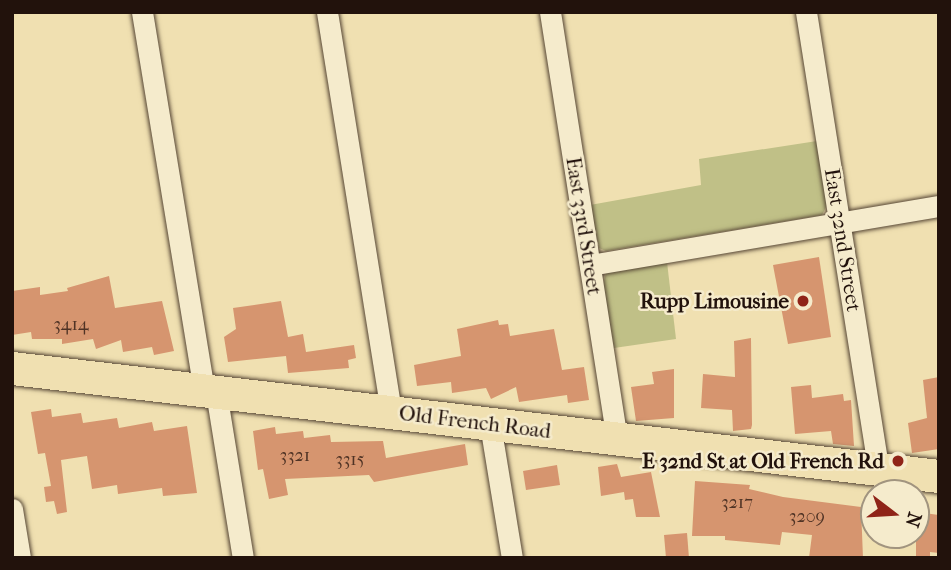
<!DOCTYPE html>
<html>
<head>
<meta charset="utf-8">
<style>
  body { margin:0 }
  #map { position:relative; width:951px; height:570px; overflow:hidden; background:#f0e0b1; font-family:"IM FELL French Canon",serif }
  div>[style] { position:absolute }
  [style*='--x'] { left:calc(var(--x)*1px); top:calc(var(--y)*1px); width:calc(var(--w)*1px); rotate:calc(var(--a)*1deg) }
  .green>* { inset:0; background:#c0c087 }
  .building>* { inset:0; background:#d6956f }
  .roads { filter:drop-shadow(0 0 2px #564635) drop-shadow(0 0 2px #564635) }
  .minor>* { height:21px; margin:-10.5px; padding:0 10.5px; transform-origin:10.5px; border-radius:10.5px; background:#f5ebcc }
  .primary>* { height:33px; margin:-16.5px; padding:0 16.5px; transform-origin:16.5px; border-radius:16.5px; background:#f0e0b1 }
  .dots>* { width:19px; height:19px; translate:-50% -50%; box-sizing:border-box; border:4px solid #f5ebcc; border-radius:50% }
  span { translate:-50% -50%; white-space:nowrap; text-align:center; line-height:1.15; -webkit-text-stroke:5px #f5ebcc; paint-order:stroke }
  .number-label { font-size:18px; color:#4f3325 }
  .number-label span { -webkit-text-stroke-width:0 }
  .street-label { font-size:21px; color:#22120c }
  .poi-label { font-size:21px; color:#22120c; font-weight:700 }
  .right { translate:-100% -50%; text-align:right }
  .frame { position:absolute; inset:0; border:14px solid #22120c; pointer-events:none }
  .north { position:absolute; left:860px; top:479px; width:70px; height:70px; box-sizing:border-box; background:#f5ebcc; border:2px solid #a1947f; border-radius:50%; rotate:107deg; font-size:19px; font-weight:700; line-height:28px; text-align:center; color:#22120c }
  .north::after { content:''; display:block; margin:auto; width:24px; height:32px; background:#8f2418; clip-path:polygon(50% 0,100% 100%,50% 72%,0 100%) }
</style>
</head>
<body>
<div id="map">
  <div class="green">
    <i style="clip-path:polygon(817px 141px,827px 205px,822px 215px,606px 251px,599px 248px,590px 205px,701px 185px,699px 159px)"></i>
    <i style="clip-path:polygon(667px 262px,676px 339px,614px 348px,603px 285px,606px 273px)"></i>
  </div>
  <div class="building">
    <i style="clip-path:polygon(819px 257px,831px 337px,788px 344px,773px 265px)"></i>
    <i style="clip-path:polygon(109px 276px,115px 308px,162px 301px,174px 351px,154px 355px,152px 347px,123px 352px,121px 340px,96px 349px,93px 339px,62px 344px,62px 339px,32px 339px,31px 332px,12px 335px,12px 291px,40px 287px,40px 295px,68px 291px,67px 288px)"></i>
    <i style="clip-path:polygon(281px 301px,288px 337px,303px 334px,306px 352px,354px 345px,356px 358px,348px 360px,349px 368px,288px 373px,286px 356px,228px 362px,224px 337px,236px 329px,233px 308px)"></i>
    <i style="clip-path:polygon(498px 320px,499px 325px,508px 324px,510px 336px,554px 329px,562px 370px,584px 367px,589px 400px,568px 403px,567px 395px,519px 402px,516px 387px,491px 399px,486px 388px,452px 393px,451px 382px,417px 386px,414px 365px,461px 356px,457px 329px)"></i>
    <i style="clip-path:polygon(751px 338px,752px 425px,751px 429px,733px 431px,732px 410px,701px 408px,703px 374px,735px 377px,734px 341px)"></i>
    <i style="clip-path:polygon(674px 369px,674px 418px,636px 421px,631px 387px,654px 384px,652px 372px)"></i>
    <i style="clip-path:polygon(939px 377px,939px 449px,912px 453px,908px 423px,927px 418px,923px 380px)"></i>
    <i style="clip-path:polygon(811px 385px,812px 398px,843px 394px,844px 401px,851px 400px,854px 446px,833px 444px,831px 431px,795px 434px,791px 387px)"></i>
    <i style="clip-path:polygon(51px 409px,52px 417px,81px 413px,83px 423px,117px 418px,119px 428px,152px 422px,154px 431px,187px 426px,197px 493px,163px 496px,162px 488px,118px 494px,117px 485px,92px 489px,87px 456px,61px 460px,67px 512px,57px 514px,54px 501px,46px 502px,44px 487px,51px 486px,45px 453px,38px 454px,31px 412px)"></i>
    <i style="clip-path:polygon(275px 427px,276px 434px,303px 431px,304px 438px,330px 435px,331px 442px,383px 441px,386px 458px,465px 444px,468px 465px,374px 482px,369px 475px,285px 479px,288px 495px,269px 499px,263px 469px,258px 470px,253px 431px)"></i>
    <i style="clip-path:polygon(617px 464px,621px 477px,651px 472px,660px 517px,636px 517px,633px 499px,625px 500px,624px 492px,601px 496px,598px 467px)"></i>
    <i style="clip-path:polygon(557px 465px,560px 485px,526px 490px,523px 471px)"></i>
    <i style="clip-path:polygon(695px 481px,750px 485px,749px 489px,783px 497px,861px 507px,863px 558px,809px 558px,812px 535px,782px 532px,780px 545px,725px 540px,725px 536px,692px 536px)"></i>
    <i style="clip-path:polygon(916px 512px,939px 515px,939px 553px,930px 552px,930px 558px,916px 558px)"></i>
    <i style="clip-path:polygon(687px 533px,689px 558px,666px 558px,664px 535px)"></i>
  </div>
  <div class="roads">
    <div class="minor">
      <i style="--x:142;--y:12;--w:384;--a:80.7"></i>
      <i style="--x:327;--y:12;--w:405;--a:80.9"></i>
      <i style="--x:550;--y:12;--w:433;--a:81.1"></i>
      <i style="--x:806;--y:12;--w:463;--a:81"></i>
      <i style="--x:590;--y:265;--w:354;--a:-9.6"></i>
      <i style="--x:216;--y:392;--w:168;--a:80.8"></i>
      <i style="--x:490;--y:424;--w:136;--a:80.7"></i>
      <i style="--x:12;--y:509;--w:50;--a:80.7"></i>
    </div>
    <div class="primary">
      <i style="--x:12;--y:368;--w:933;--a:6.65"></i>
    </div>
  </div>
  <div class="dots">
    <i style="left:803px;top:301px;background:#8f2418"></i>
    <i style="left:898px;top:461px;background:#8f2418"></i>
  </div>
  <div class="number-label">
    <span style="left:71px;top:325px">3414</span>
    <span style="left:295px;top:456px">3321</span>
    <span style="left:350px;top:460px">3315</span>
    <span style="left:737px;top:503px">3217</span>
    <span style="left:807px;top:517px">3209</span>
  </div>
  <div class="street-label">
    <span style="left:584px;top:226px;rotate:81deg">East 33rd Street</span>
    <span style="left:843px;top:240px;rotate:81deg">East 32nd Street</span>
    <span style="left:475px;top:422px;rotate:7deg">Old French Road</span>
  </div>
  <div class="poi-label">
    <span class="right" style="left:789px;top:301px">Rupp Limousine</span>
    <span class="right" style="left:884px;top:461px">E 32nd St at Old French Rd</span>
  </div>
  <div class="frame"></div>
  <div class="north">N</div>
</div>
</body>
</html>
